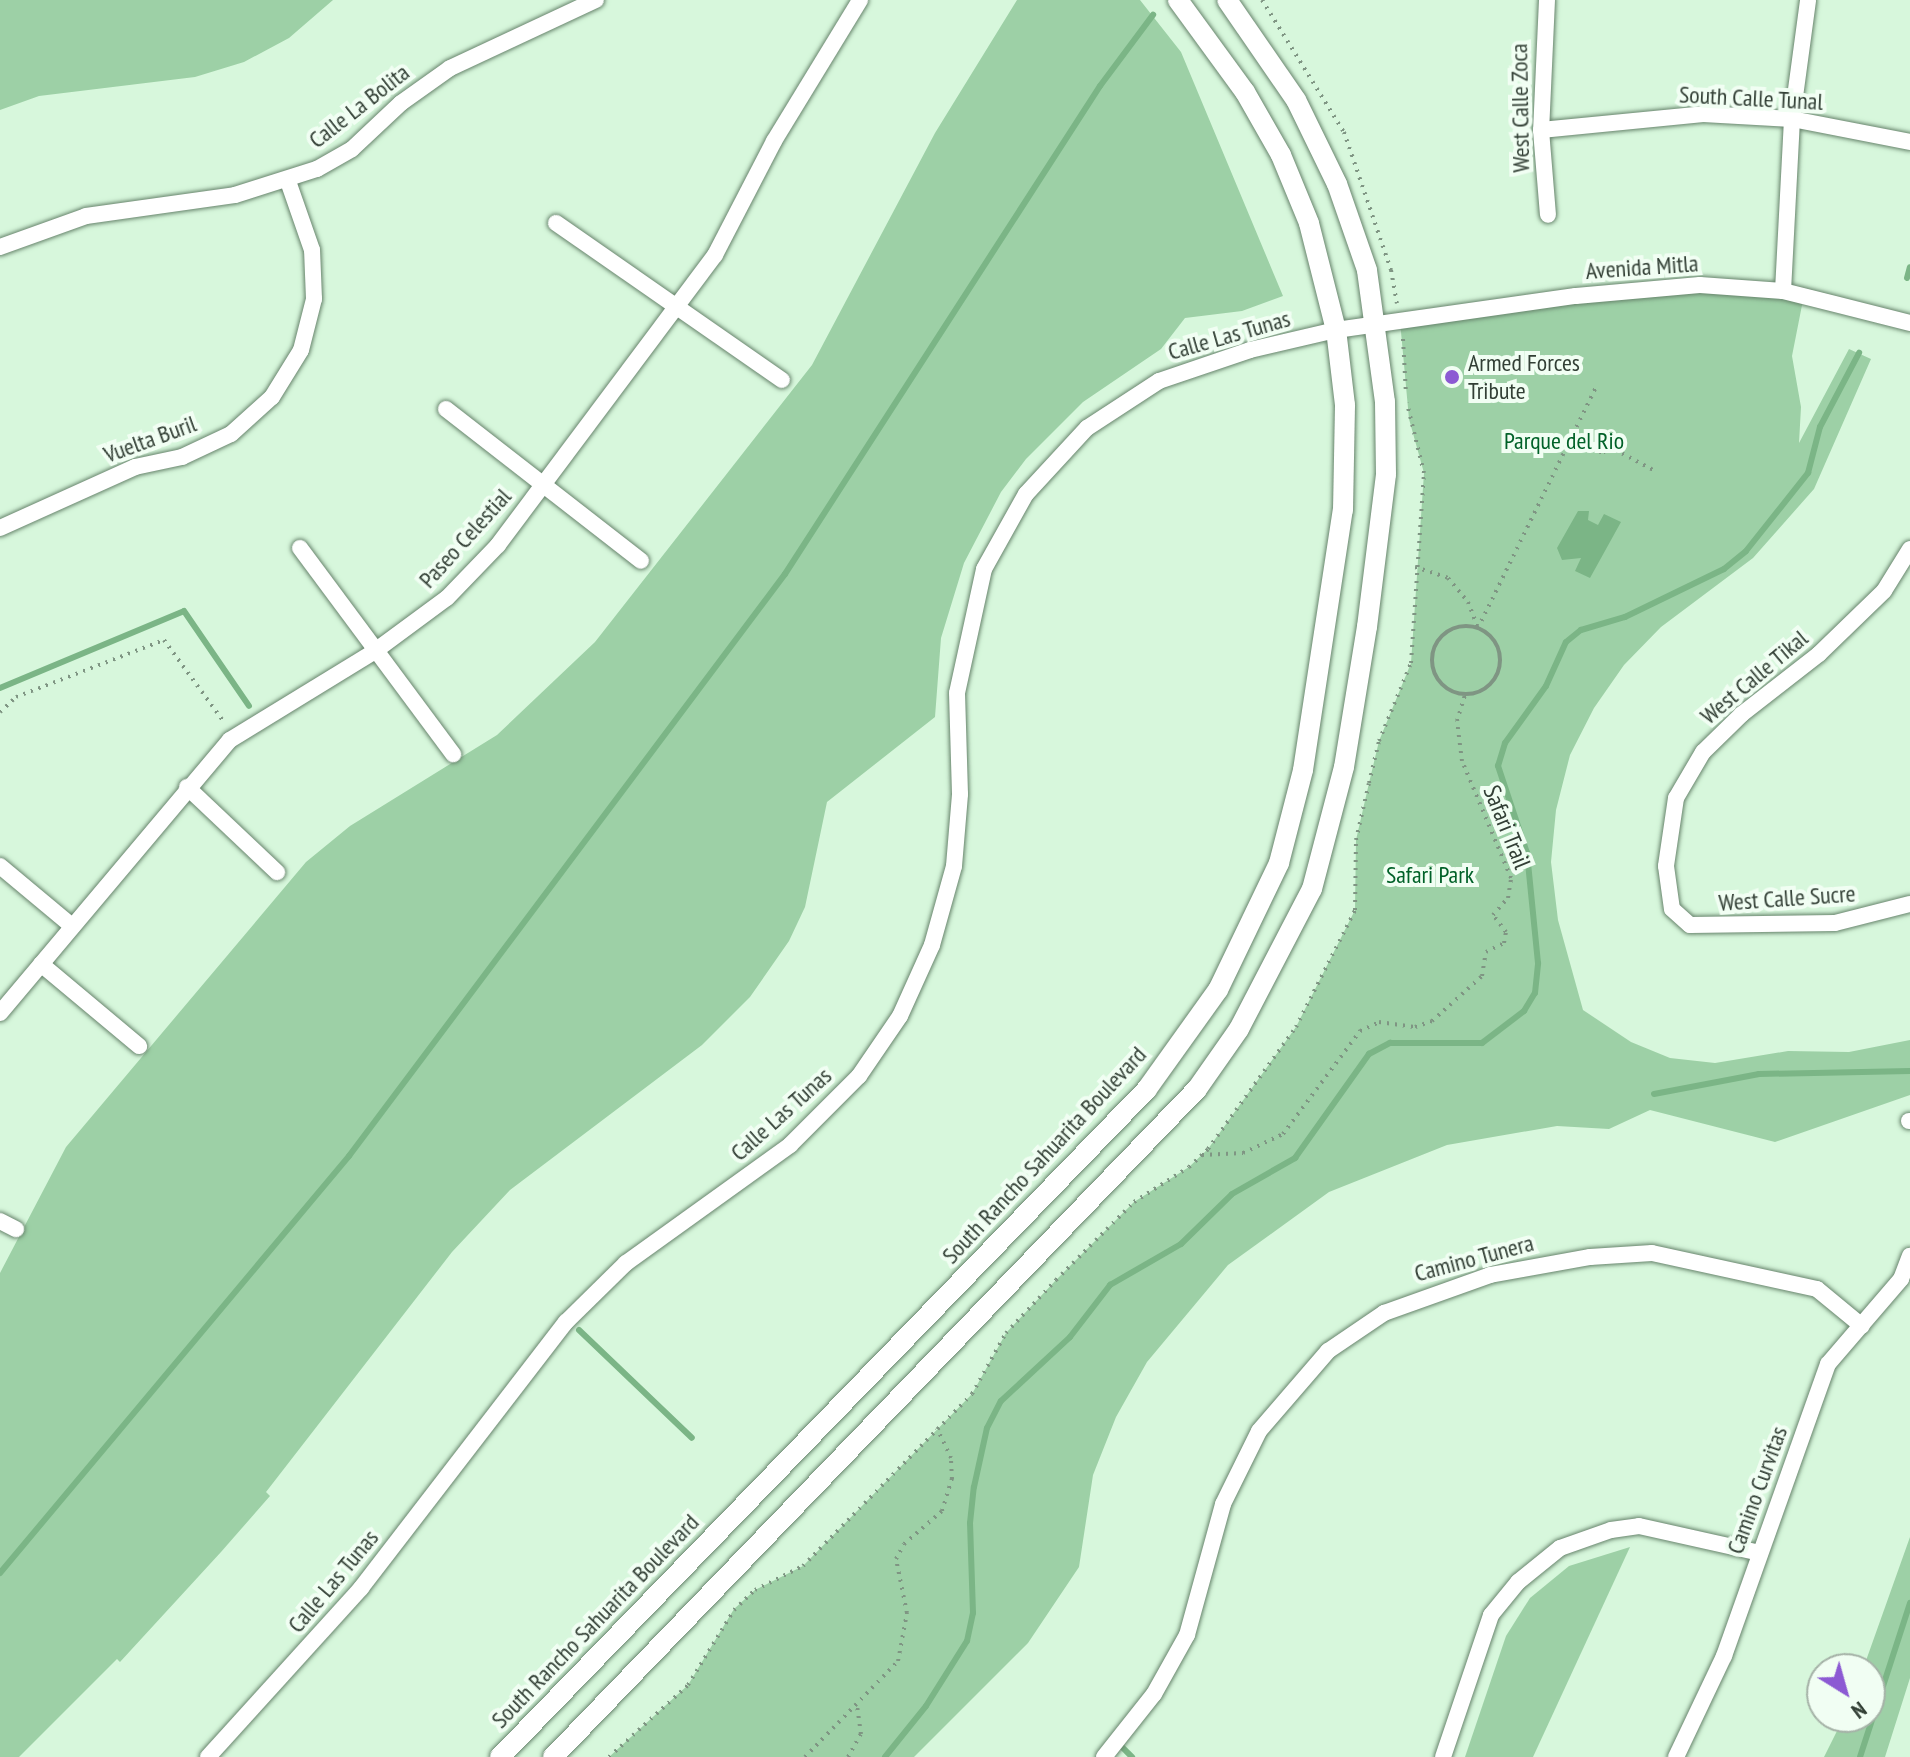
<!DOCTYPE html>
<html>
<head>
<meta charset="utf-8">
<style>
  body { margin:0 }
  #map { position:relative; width:1910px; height:1757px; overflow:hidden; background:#d7f7dc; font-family:"PT Sans Narrow",sans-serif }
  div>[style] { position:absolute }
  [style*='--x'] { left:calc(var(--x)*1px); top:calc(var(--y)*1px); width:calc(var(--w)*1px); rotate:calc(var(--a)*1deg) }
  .green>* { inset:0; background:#9dd0a6 }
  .water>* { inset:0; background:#7bb586 }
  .stream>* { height:6px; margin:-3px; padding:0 3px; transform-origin:3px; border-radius:3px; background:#7bb586 }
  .path>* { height:4px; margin-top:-2px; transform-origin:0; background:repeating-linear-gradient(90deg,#7f9583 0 2px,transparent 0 8px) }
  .path>.ring { margin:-2px; padding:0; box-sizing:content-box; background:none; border:4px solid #7f9583; border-radius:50% }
  .roads { filter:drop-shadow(0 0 2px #67846c) drop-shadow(0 0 2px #67846c) }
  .minor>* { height:16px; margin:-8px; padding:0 8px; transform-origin:8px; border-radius:8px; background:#fff }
  .tertiary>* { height:20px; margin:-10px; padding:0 10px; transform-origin:10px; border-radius:10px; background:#fff }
  .dots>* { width:22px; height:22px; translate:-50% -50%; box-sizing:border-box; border:4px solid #f1fef3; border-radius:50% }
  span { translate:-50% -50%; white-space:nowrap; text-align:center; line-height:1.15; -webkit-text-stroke:8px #f1fef3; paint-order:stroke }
  .street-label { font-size:24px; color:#323f35 }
  .poi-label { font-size:24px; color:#323f35 }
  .left { translate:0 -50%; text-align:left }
  .park-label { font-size:24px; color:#006128 }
  .north { position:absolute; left:1806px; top:1653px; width:80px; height:80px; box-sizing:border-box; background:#f1fef3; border:2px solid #a5b2a7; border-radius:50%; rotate:143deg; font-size:22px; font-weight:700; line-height:32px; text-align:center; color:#323f35 }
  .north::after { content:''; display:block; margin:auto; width:28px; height:36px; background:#8c5ad3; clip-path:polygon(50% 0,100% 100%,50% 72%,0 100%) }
</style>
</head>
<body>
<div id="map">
  <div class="green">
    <i style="clip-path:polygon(0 0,333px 0,289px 38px,244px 62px,195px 77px,39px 96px,0 110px)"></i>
    <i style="clip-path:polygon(1017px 0,1140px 0,1181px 52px,1283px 296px,1242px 311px,1185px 318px,1161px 349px,1083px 402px,1026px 459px,1001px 492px,964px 563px,941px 638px,935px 717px,827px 802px,805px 907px,789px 941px,750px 997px,702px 1045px,510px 1190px,452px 1252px,266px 1492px,270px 1496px,221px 1552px,120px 1662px,117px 1659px,19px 1757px,0 1757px,0 1273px,66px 1147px,306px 862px,350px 826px,497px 735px,595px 642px,812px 365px,935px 133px)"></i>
    <i style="clip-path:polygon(1700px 285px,1804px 295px,1792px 356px,1801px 407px,1799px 443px,1849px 349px,1871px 359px,1814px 489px,1753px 558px,1661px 627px,1624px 665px,1594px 708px,1570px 755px,1556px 810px,1551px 862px,1558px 920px,1583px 1010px,1631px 1042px,1670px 1058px,1715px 1063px,1788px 1051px,1849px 1052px,1910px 1040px,1910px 1095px,1775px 1142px,1650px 1110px,1609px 1129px,1557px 1126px,1447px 1145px,1329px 1192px,1228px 1265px,1147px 1362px,1116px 1417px,1093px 1475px,1079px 1567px,1028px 1643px,914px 1757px,609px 1757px,688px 1685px,734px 1609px,755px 1590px,803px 1566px,972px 1394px,1006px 1333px,1056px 1280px,1134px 1202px,1189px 1167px,1208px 1149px,1296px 1027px,1355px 910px,1356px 840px,1369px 783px,1379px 741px,1411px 663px,1424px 473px,1409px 419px,1400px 321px)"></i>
    <i style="clip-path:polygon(1910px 1537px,1910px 1678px,1885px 1757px,1824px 1757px,1844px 1717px,1870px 1717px,1870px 1669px,1863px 1669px)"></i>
    <i style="clip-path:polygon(1630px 1547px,1533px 1757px,1465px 1757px,1506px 1636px,1530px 1598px,1569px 1566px)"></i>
  </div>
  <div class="water">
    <i style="clip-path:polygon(1578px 511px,1589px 511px,1588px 520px,1598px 525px,1604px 514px,1621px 522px,1590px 578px,1575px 571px,1581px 558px,1562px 560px,1557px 548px)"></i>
  </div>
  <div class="stream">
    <i style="--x:1907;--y:278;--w:11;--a:-75"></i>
    <i style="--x:0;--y:688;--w:199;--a:-22.7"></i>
    <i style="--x:184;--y:611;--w:115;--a:55.6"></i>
    <i style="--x:1654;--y:1094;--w:107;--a:-10.8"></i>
    <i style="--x:1759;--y:1074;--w:151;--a:-1.1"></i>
    <i style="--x:579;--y:1330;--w:156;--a:43.7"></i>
    <i style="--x:0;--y:1573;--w:544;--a:-50.07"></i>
    <i style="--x:349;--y:1156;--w:727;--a:-53.16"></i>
    <i style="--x:785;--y:574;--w:581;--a:-57.16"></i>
    <i style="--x:1100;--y:86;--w:89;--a:-53.3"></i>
    <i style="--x:1118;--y:1743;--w:20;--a:45"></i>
    <i style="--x:885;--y:1757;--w:65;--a:-51.2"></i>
    <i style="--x:926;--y:1706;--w:77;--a:-57.8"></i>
    <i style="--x:967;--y:1641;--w:29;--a:-78"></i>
    <i style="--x:973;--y:1613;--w:90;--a:-91.9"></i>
    <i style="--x:970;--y:1523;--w:36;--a:-84"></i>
    <i style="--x:974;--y:1487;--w:60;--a:-77.6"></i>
    <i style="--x:987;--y:1428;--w:30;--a:-63"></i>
    <i style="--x:1001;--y:1401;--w:94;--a:-42.8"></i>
    <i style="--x:1070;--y:1337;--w:66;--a:-52.4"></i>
    <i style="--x:1110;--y:1285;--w:82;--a:-30"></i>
    <i style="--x:1181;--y:1244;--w:71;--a:-44.4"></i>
    <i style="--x:1232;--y:1194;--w:73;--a:-29.7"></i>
    <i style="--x:1295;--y:1158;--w:128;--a:-54.6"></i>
    <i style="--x:1369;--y:1054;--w:24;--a:-28"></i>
    <i style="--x:1390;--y:1043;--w:92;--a:0"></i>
    <i style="--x:1482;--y:1043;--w:53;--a:-37.3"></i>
    <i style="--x:1524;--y:1011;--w:21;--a:-59"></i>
    <i style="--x:1535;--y:993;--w:30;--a:-84"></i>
    <i style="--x:1538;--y:963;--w:111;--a:-95.7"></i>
    <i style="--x:1527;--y:853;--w:92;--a:-108.4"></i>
    <i style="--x:1498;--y:766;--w:24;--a:-73"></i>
    <i style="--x:1505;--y:743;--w:70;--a:-54.3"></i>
    <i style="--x:1546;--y:686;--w:48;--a:-65.6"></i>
    <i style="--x:1566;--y:642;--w:19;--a:-39"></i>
    <i style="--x:1581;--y:630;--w:46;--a:-16.5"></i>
    <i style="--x:1625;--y:617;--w:110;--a:-25.9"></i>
    <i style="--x:1724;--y:569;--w:28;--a:-39"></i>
    <i style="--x:1746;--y:551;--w:100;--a:-51.5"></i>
    <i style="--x:1808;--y:473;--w:48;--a:-75.4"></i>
    <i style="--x:1820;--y:427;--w:84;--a:-62.2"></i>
    <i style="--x:1860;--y:1757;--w:162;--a:-72"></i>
  </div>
  <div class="path">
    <i style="--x:1262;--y:0;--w:155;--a:58.2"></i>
    <i style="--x:1344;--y:132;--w:146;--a:71.2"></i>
    <i style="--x:1391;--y:270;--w:34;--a:80"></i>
    <i style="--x:1403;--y:339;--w:55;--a:86.9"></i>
    <i style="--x:1571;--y:437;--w:36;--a:27"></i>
    <i style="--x:1603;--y:453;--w:9;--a:-54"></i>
    <i style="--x:1608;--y:446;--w:55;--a:28"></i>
    <i style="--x:1415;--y:567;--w:35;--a:18"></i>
    <i style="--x:1448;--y:578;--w:31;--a:50"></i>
    <i style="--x:1468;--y:602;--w:26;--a:69"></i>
    <i class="ring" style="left:1432px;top:626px;width:64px;height:64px"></i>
    <i style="--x:1478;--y:628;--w:271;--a:-63.9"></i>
    <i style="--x:0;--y:712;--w:22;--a:-43"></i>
    <i style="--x:16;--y:697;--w:159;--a:-21.1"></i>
    <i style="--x:164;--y:640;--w:102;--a:53.8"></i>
    <i style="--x:1202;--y:1155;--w:41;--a:-2.8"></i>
    <i style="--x:1243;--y:1153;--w:44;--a:-25.4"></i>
    <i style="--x:1283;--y:1134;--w:129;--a:-53.2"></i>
    <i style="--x:1360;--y:1031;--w:21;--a:-25"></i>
    <i style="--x:1379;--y:1022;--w:36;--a:8"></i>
    <i style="--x:1415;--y:1027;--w:18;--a:-19"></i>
    <i style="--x:1432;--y:1021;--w:67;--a:-42"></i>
    <i style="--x:1482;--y:976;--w:24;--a:-81"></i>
    <i style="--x:1486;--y:952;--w:20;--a:-27"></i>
    <i style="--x:1504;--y:943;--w:11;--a:-80"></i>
    <i style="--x:1506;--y:932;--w:21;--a:-127"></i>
    <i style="--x:1493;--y:915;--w:23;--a:-49"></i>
    <i style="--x:1508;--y:898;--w:20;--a:-81"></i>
    <i style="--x:1511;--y:878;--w:127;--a:-112.7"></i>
    <i style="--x:1462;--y:761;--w:40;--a:-97.1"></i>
    <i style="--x:1457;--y:721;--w:28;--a:-73"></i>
    <i style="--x:609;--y:1757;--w:107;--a:-42.3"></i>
    <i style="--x:688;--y:1685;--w:88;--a:-58.5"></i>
    <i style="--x:734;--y:1610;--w:29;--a:-44"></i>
    <i style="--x:755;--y:1590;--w:54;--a:-26.6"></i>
    <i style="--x:803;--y:1566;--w:241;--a:-45.5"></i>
    <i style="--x:972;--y:1394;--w:70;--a:-60.9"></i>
    <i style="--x:1006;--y:1333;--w:73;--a:-46.7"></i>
    <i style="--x:1056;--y:1280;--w:110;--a:-45"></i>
    <i style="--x:1134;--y:1202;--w:65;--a:-32.5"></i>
    <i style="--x:1189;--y:1167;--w:26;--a:-43"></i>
    <i style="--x:1208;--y:1149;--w:150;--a:-54.2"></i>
    <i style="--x:1296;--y:1027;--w:131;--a:-63.2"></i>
    <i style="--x:1355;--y:910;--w:70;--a:-89.2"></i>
    <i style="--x:1356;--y:840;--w:58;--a:-77.2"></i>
    <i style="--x:1369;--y:783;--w:43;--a:-76.6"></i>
    <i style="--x:1379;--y:741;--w:84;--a:-67.7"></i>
    <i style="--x:1411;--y:663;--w:190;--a:-86.1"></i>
    <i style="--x:1424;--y:473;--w:72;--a:-103.7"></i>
    <i style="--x:805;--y:1757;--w:134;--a:-45.9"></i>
    <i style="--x:898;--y:1661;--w:49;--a:-79.4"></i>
    <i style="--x:907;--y:1613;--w:55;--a:-101.5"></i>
    <i style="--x:896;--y:1559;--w:17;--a:-62"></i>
    <i style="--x:904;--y:1544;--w:50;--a:-41"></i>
    <i style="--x:942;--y:1511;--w:34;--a:-73"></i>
    <i style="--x:952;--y:1479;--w:21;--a:-93"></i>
    <i style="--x:951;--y:1458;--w:33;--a:-115"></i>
    <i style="--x:848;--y:1757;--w:26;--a:-61"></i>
    <i style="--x:861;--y:1734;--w:28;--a:-98"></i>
  </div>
  <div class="roads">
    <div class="minor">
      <i style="--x:1547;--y:0;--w:130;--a:92.6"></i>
      <i style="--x:1541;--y:130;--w:85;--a:85.3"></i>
      <i style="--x:1541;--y:130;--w:163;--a:-5.6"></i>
      <i style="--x:1703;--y:114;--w:89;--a:3.2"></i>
      <i style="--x:1792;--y:119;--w:120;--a:11"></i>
      <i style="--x:556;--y:223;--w:275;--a:34.8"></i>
      <i style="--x:0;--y:247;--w:91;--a:-19.8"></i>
      <i style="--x:86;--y:216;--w:150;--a:-8"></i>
      <i style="--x:235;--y:195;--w:86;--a:-17.6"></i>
      <i style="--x:317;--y:169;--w:40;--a:-29.7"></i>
      <i style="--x:352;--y:149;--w:67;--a:-43.2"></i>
      <i style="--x:401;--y:103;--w:60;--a:-35.5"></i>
      <i style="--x:450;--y:68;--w:161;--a:-25"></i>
      <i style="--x:1783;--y:291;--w:172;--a:-87"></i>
      <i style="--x:1792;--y:119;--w:120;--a:-82.3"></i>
      <i style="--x:446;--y:409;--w:247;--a:37.9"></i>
      <i style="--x:0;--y:528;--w:148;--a:-24.3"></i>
      <i style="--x:135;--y:467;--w:48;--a:-12"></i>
      <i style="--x:182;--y:457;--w:54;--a:-25.1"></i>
      <i style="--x:231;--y:434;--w:55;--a:-42.1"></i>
      <i style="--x:272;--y:397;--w:55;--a:-58.3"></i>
      <i style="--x:301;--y:350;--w:53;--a:-75.7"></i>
      <i style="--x:314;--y:299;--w:49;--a:-92.3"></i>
      <i style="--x:312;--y:250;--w:73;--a:-109.2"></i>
      <i style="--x:300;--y:548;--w:257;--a:53.4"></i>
      <i style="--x:1910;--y:549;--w:49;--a:121.8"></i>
      <i style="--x:1884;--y:591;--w:91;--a:135.9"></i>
      <i style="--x:1819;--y:654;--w:98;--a:142.1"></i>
      <i style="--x:1742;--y:714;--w:54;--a:135.7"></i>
      <i style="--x:1703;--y:752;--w:53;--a:120.4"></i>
      <i style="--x:1676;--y:798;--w:69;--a:98.4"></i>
      <i style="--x:1666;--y:866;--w:43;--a:82.1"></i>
      <i style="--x:1672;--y:909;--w:24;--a:42"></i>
      <i style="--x:1690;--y:925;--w:145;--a:-0.8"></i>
      <i style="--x:1835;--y:923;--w:77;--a:-14.2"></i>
      <i style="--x:187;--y:787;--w:124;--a:43.4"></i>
      <i style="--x:0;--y:866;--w:94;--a:39.8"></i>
      <i style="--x:41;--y:964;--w:128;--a:39.9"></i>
      <i style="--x:0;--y:1013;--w:357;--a:-49.9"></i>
      <i style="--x:230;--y:740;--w:170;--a:-31.5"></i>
      <i style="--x:375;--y:651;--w:89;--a:-36.4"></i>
      <i style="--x:447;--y:598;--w:74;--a:-46.1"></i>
      <i style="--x:498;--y:545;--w:362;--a:-53.2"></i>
      <i style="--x:715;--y:255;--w:128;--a:-62.6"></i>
      <i style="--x:774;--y:141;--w:165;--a:-58.6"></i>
      <i style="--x:1909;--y:1121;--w:1;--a:0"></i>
      <i style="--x:0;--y:1221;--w:18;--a:27"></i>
      <i style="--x:208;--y:1757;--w:228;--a:-47.8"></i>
      <i style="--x:361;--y:1588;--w:336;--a:-52.4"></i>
      <i style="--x:566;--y:1322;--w:84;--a:-44.5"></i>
      <i style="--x:626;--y:1263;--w:202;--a:-35.7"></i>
      <i style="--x:790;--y:1145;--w:98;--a:-45"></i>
      <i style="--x:859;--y:1076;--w:73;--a:-55.7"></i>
      <i style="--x:900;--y:1016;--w:78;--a:-65.7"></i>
      <i style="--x:932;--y:945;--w:82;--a:-74.4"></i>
      <i style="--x:954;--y:866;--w:72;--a:-85.2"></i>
      <i style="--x:960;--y:794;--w:101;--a:-91.7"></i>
      <i style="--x:957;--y:693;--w:127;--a:-77.7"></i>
      <i style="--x:984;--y:569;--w:86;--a:-60.8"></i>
      <i style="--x:1026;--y:494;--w:90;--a:-47.3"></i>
      <i style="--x:1087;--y:428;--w:86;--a:-33.1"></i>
      <i style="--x:1159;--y:381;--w:96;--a:-18.8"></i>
      <i style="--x:1250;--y:350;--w:88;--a:-13.1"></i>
      <i style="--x:1336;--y:330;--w:242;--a:-8.1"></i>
      <i style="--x:1576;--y:296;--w:124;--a:-5.1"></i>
      <i style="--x:1700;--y:285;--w:83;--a:4.1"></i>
      <i style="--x:1783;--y:291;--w:131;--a:14.1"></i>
      <i style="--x:1104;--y:1757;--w:80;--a:-51.6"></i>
      <i style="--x:1154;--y:1694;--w:68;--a:-60.8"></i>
      <i style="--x:1187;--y:1635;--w:136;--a:-74.6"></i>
      <i style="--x:1223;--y:1504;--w:81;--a:-63.7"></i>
      <i style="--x:1259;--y:1431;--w:106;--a:-49.2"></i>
      <i style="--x:1328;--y:1351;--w:68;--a:-34.2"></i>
      <i style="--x:1384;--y:1313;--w:113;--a:-19.7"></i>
      <i style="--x:1490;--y:1275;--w:102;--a:-10.2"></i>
      <i style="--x:1590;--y:1257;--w:62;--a:-3.7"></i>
      <i style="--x:1652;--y:1253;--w:169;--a:12.3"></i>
      <i style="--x:1817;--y:1289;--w:58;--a:39.4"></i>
      <i style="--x:1443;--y:1757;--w:150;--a:-71.3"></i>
      <i style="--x:1491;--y:1615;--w:43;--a:-50.7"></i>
      <i style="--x:1518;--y:1582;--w:54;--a:-39"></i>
      <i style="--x:1560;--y:1548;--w:54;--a:-19.4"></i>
      <i style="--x:1611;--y:1530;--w:28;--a:-8"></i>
      <i style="--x:1639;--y:1526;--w:124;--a:12.6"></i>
      <i style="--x:1676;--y:1757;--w:112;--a:-64.6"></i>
      <i style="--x:1724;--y:1656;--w:310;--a:-70.4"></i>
      <i style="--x:1828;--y:1364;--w:112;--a:-49.3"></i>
      <i style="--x:1901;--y:1279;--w:25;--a:-69"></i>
    </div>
    <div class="tertiary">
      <i style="--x:500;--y:1757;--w:930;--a:-45.91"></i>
      <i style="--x:1147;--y:1089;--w:122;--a:-54.4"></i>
      <i style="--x:1218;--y:990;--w:141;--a:-64.3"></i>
      <i style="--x:1279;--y:863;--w:96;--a:-75.5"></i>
      <i style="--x:1303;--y:770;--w:263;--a:-81.3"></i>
      <i style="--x:1343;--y:510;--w:105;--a:-88.9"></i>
      <i style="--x:1345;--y:405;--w:76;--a:-96.8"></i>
      <i style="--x:1336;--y:330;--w:110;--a:-104.2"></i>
      <i style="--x:1309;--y:223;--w:74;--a:-112.4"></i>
      <i style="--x:1281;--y:155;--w:73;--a:-119.7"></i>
      <i style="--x:1245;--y:92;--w:114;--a:-126.1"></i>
      <i style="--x:553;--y:1757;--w:928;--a:-46.05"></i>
      <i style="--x:1197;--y:1089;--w:73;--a:-55"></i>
      <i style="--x:1239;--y:1029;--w:158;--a:-62.5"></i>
      <i style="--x:1312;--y:889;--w:126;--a:-75.3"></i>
      <i style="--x:1344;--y:767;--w:142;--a:-80.7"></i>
      <i style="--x:1367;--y:627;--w:154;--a:-82.9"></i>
      <i style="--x:1386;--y:474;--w:72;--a:-90.8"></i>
      <i style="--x:1385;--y:402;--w:133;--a:-97.8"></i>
      <i style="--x:1367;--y:270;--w:91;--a:-109.2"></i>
      <i style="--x:1337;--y:184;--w:93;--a:-116"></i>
      <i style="--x:1296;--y:100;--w:121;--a:-124.6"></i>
    </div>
  </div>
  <div class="dots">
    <i style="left:1452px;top:377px;background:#8c5ad3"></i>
  </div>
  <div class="street-label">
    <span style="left:1751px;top:98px;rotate:3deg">South Calle Tunal</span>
    <span style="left:359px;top:106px;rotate:-38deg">Calle La Bolita</span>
    <span style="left:1520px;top:108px;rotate:-91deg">West Calle Zoca</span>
    <span style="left:1642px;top:267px;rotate:-4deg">Avenida Mitla</span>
    <span style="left:1229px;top:335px;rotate:-16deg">Calle Las Tunas</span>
    <span style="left:150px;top:439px;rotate:-20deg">Vuelta Buril</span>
    <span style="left:465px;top:538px;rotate:-48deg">Paseo Celestial</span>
    <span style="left:1754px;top:677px;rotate:-40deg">West Calle Tikal</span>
    <span style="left:1507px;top:827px;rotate:68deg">Safari Trail</span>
    <span style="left:1787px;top:898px;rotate:-4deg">West Calle Sucre</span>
    <span style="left:781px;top:1114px;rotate:-42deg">Calle Las Tunas</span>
    <span style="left:1044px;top:1155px;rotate:-47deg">South Rancho Sahuarita Boulevard</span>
    <span style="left:1474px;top:1258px;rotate:-15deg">Camino Tunera</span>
    <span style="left:1757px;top:1490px;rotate:-70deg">Camino Curvitas</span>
    <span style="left:333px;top:1581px;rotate:-50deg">Calle Las Tunas</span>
    <span style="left:595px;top:1621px;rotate:-46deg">South Rancho Sahuarita Boulevard</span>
  </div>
  <div class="poi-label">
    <span class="left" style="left:1468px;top:377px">Armed Forces<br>Tribute</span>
  </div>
  <div class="park-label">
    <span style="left:1564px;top:441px">Parque del Rio</span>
    <span style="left:1430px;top:875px">Safari Park</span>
  </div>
  <div class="north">N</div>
</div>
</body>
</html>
